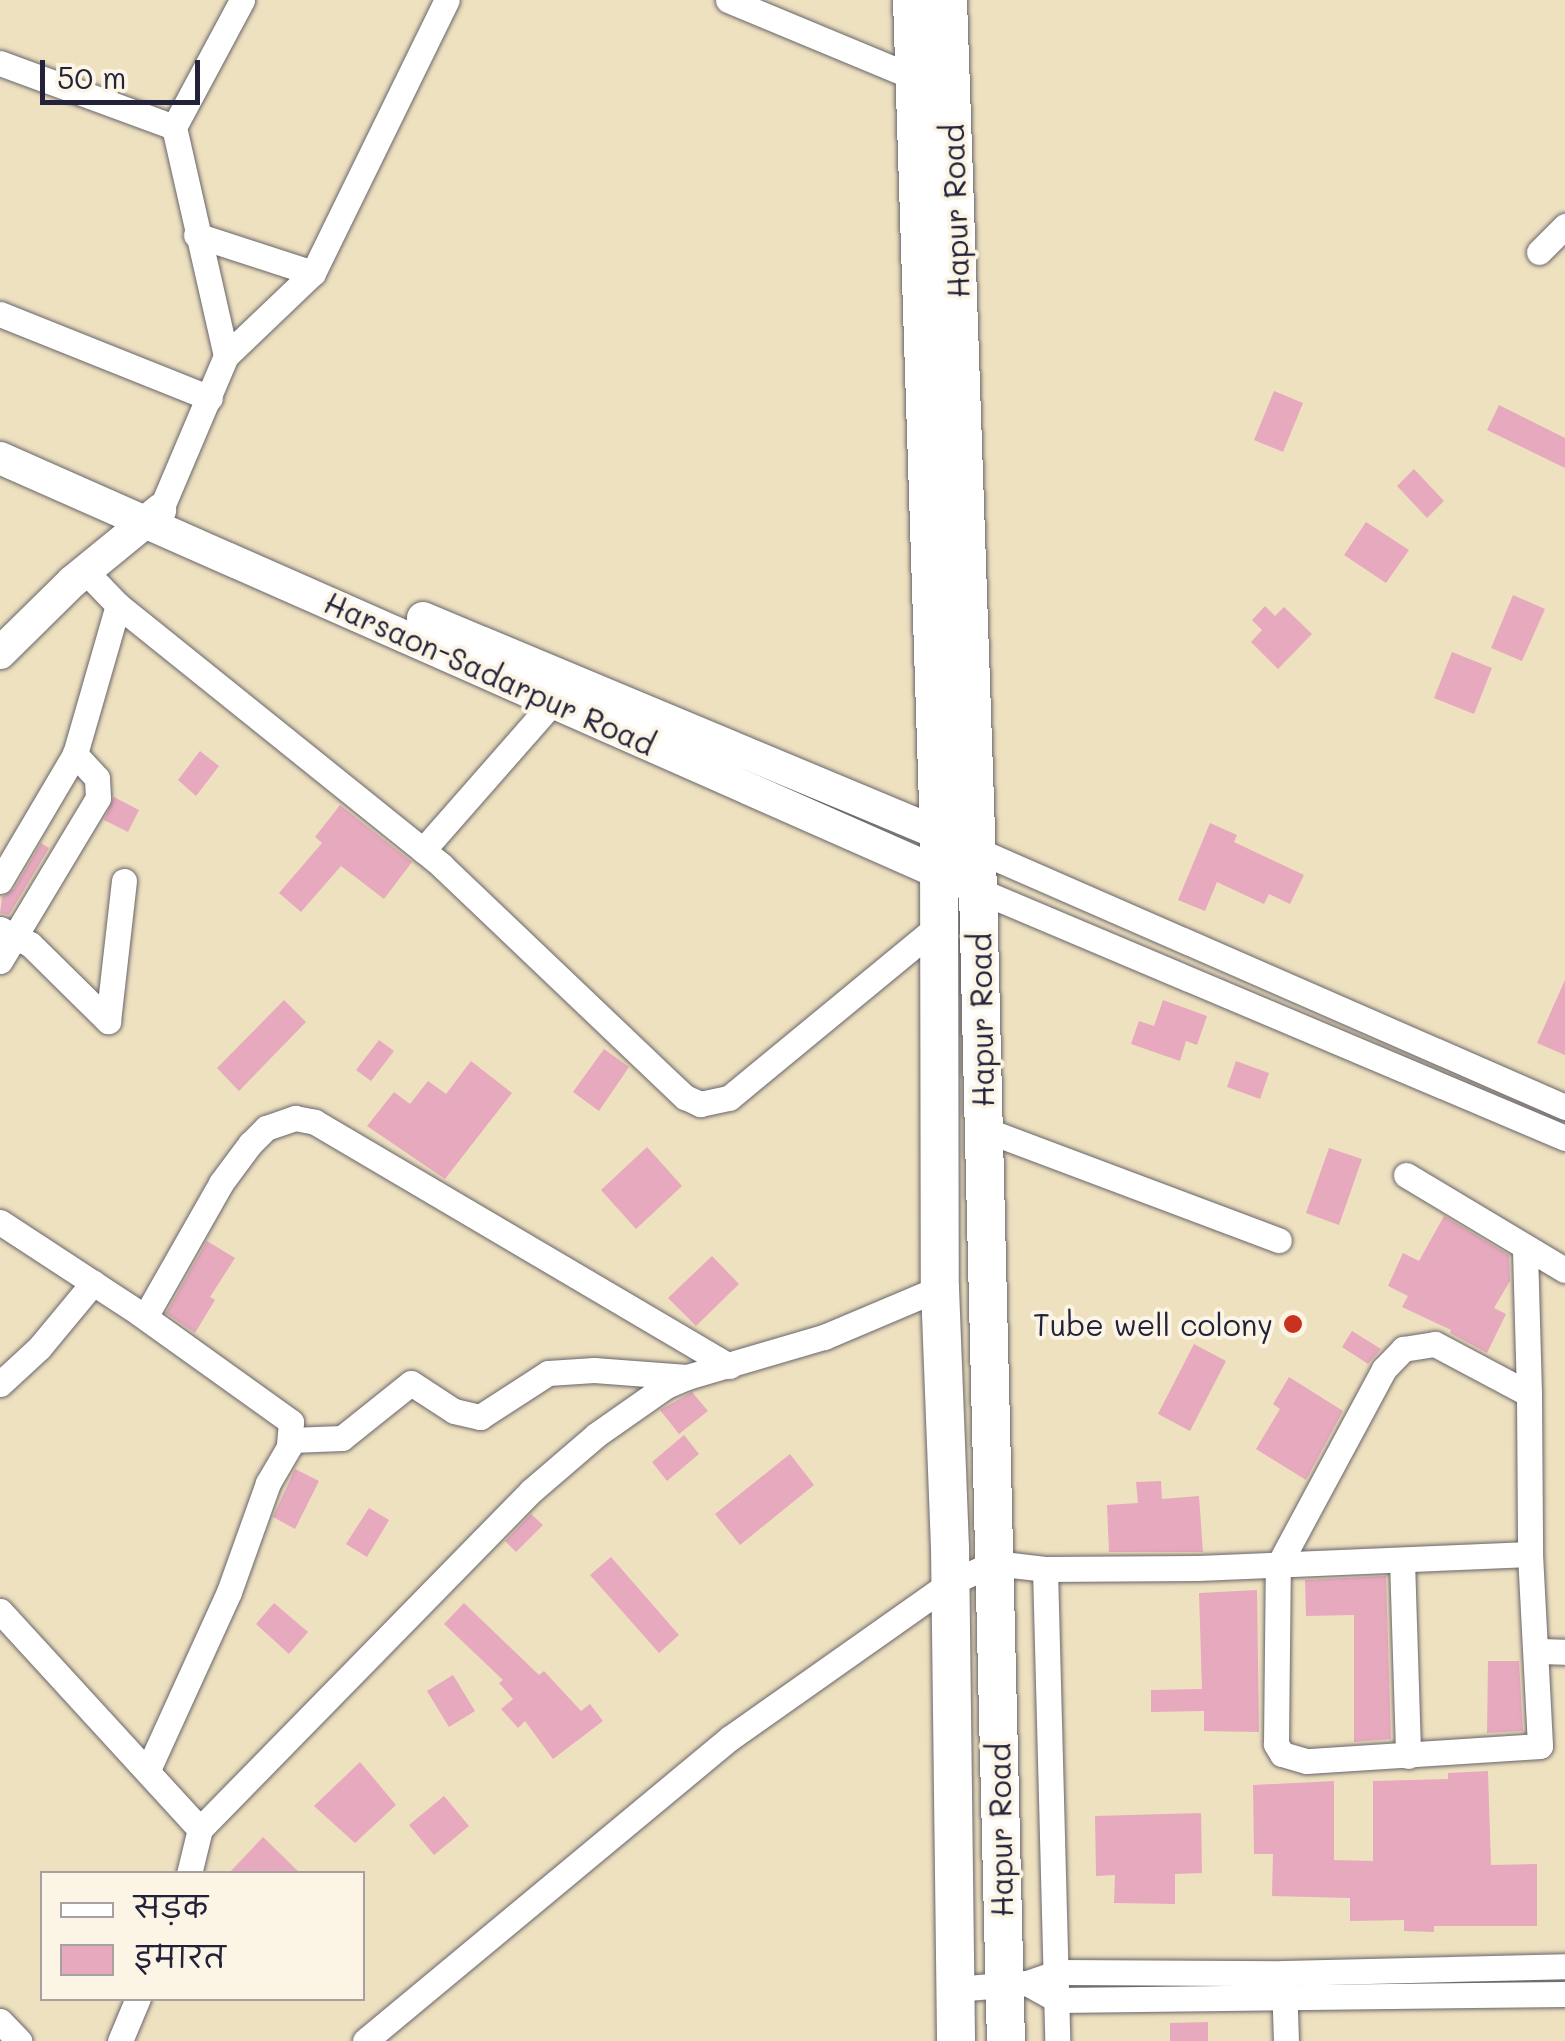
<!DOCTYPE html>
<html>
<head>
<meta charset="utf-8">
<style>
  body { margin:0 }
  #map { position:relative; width:1565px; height:2041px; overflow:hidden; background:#eee1c0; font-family:Mali,"Playpen Sans Deva",sans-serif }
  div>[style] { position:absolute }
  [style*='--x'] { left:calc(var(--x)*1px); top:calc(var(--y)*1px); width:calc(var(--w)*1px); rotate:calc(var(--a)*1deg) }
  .building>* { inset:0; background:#e7a9bd }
  .roads { filter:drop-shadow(0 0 2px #69656a) drop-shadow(0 0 2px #69656a) }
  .minor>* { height:25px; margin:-12.5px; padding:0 12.5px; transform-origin:12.5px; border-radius:12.5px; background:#fff }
  .tertiary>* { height:32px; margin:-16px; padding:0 16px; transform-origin:16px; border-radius:16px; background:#fff }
  .secondary>* { height:38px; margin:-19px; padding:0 19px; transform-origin:19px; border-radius:19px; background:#fff }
  .dots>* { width:28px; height:28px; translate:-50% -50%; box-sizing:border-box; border:5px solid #fcf5e5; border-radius:50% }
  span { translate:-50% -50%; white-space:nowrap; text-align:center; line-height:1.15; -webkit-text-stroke:8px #fcf5e5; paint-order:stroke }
  .street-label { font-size:30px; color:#22223b }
  .poi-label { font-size:30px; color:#22223b }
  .right { translate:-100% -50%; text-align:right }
  .legend { position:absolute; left:40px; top:1871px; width:325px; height:130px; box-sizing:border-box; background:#fcf5e5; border:2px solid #a5a1a1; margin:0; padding:12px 18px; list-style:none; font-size:30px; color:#22223b }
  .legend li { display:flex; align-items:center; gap:20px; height:50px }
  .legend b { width:50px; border:2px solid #a5a1a1 }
  .scale { position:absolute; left:40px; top:60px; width:160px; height:45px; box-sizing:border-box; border:5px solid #22223b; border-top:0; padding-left:12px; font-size:30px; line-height:35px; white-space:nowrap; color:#22223b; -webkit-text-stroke:8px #fcf5e5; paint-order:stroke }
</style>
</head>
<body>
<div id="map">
  <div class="building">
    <i style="clip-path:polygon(1274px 391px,1303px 403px,1283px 452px,1254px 440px)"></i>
    <i style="clip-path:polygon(1499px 405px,1565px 438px,1565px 468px,1487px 430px)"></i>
    <i style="clip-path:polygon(1414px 469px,1444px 501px,1427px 518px,1397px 486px)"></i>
    <i style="clip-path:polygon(1366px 522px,1409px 550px,1386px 583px,1344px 555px)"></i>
    <i style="clip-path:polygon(1513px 595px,1545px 609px,1522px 661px,1491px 648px)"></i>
    <i style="clip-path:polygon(1265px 606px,1275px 616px,1284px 607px,1312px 634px,1278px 669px,1251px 642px,1262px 630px,1252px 620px)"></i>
    <i style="clip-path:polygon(1452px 652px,1492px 668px,1474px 714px,1434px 698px)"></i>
    <i style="clip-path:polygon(200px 751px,219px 766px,196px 796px,178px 780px)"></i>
    <i style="clip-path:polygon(114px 797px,139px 810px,128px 832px,104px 820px)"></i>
    <i style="clip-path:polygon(340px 805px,412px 862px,384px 899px,341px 866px,301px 912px,279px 893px,322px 843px,315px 837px)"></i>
    <i style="clip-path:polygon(1210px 823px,1237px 835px,1234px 842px,1304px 875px,1290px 904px,1269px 894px,1264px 904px,1217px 882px,1205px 911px,1178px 900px)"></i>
    <i style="clip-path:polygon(41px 843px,49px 848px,9px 915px,0 913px,2px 897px,14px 889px)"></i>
    <i style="clip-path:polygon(1565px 980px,1565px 1055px,1537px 1043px)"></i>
    <i style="clip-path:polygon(284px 1000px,306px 1022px,239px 1091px,217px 1068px)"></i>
    <i style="clip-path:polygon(1163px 1000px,1207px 1016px,1197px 1045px,1186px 1041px,1180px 1061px,1131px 1044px,1139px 1021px,1154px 1026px)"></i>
    <i style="clip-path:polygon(379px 1040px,394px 1051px,371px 1081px,356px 1070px)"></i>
    <i style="clip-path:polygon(604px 1049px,629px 1067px,599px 1111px,573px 1092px)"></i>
    <i style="clip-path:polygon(471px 1061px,512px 1093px,445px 1179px,367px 1126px,394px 1092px,410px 1104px,428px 1081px,446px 1094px)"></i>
    <i style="clip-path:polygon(1236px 1061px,1269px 1073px,1260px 1099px,1227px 1087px)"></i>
    <i style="clip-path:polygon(647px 1147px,682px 1186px,636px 1229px,601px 1190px)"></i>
    <i style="clip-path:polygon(1329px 1148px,1362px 1159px,1339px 1225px,1306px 1213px)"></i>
    <i style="clip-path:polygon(1444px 1216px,1509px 1255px,1510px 1281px,1494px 1308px,1506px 1314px,1487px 1353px,1450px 1333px,1451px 1330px,1402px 1307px,1408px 1296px,1388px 1286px,1403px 1253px,1419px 1261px)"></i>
    <i style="clip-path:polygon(207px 1241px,235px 1258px,210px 1297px,215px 1300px,195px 1333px,166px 1313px)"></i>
    <i style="clip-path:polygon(712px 1256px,739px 1284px,696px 1326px,668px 1298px)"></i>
    <i style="clip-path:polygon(1352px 1331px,1381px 1349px,1368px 1364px,1342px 1347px)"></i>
    <i style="clip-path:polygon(1194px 1344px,1226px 1361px,1190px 1431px,1158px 1414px)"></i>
    <i style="clip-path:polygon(1289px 1377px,1343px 1411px,1306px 1480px,1256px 1449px,1280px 1409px,1273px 1404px)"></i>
    <i style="clip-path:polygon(692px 1392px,708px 1411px,679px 1434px,660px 1410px)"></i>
    <i style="clip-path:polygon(684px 1435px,699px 1454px,667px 1481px,652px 1462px)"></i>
    <i style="clip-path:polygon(790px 1454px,814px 1485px,740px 1545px,715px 1514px)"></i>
    <i style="clip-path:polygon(295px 1469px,319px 1481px,295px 1529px,273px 1517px)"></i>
    <i style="clip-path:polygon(1161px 1481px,1162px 1499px,1199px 1496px,1203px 1552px,1109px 1552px,1107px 1505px,1138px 1503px,1136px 1482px)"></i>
    <i style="clip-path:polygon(369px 1508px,389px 1520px,367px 1557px,346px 1544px)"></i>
    <i style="clip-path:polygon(531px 1514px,543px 1525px,516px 1552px,505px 1541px)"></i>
    <i style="clip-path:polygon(611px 1557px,679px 1635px,659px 1653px,590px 1575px)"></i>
    <i style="clip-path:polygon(1386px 1576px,1391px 1739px,1354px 1742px,1354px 1615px,1306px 1616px,1305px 1580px)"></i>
    <i style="clip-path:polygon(1257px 1590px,1259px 1732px,1204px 1731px,1204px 1711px,1151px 1712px,1151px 1690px,1202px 1689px,1199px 1593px)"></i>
    <i style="clip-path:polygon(274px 1603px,308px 1632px,289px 1654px,256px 1624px)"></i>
    <i style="clip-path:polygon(464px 1603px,539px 1675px,544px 1671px,581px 1711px,590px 1704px,603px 1721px,553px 1759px,525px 1721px,518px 1728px,501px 1709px,513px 1699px,499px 1683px,503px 1680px,444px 1624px)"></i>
    <i style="clip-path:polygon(1488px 1661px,1519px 1661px,1523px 1731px,1487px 1733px)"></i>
    <i style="clip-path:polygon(453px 1675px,475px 1711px,449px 1727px,427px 1691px)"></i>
    <i style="clip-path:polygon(360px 1762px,396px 1805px,355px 1843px,314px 1806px)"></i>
    <i style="clip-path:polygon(1488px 1771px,1491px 1865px,1537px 1864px,1537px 1926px,1434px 1926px,1434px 1932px,1404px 1931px,1404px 1920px,1350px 1921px,1350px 1898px,1272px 1896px,1273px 1854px,1254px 1854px,1253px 1785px,1334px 1781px,1334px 1860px,1373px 1861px,1373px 1781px,1448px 1779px,1448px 1773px)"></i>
    <i style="clip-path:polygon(444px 1796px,469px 1826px,434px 1855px,409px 1825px)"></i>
    <i style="clip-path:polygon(1201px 1813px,1202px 1873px,1175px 1874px,1175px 1904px,1114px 1903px,1115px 1875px,1096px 1876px,1095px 1816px)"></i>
    <i style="clip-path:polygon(263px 1837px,301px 1874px,228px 1874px)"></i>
    <i style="clip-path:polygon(1208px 2022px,1208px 2041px,1170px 2041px,1170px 2023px)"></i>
  </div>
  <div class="roads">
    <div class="minor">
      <i style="--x:728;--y:0;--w:203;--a:22.6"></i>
      <i style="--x:0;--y:63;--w:185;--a:20.2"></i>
      <i style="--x:174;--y:127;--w:235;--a:77.2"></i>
      <i style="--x:174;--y:127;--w:144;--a:-61.8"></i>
      <i style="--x:196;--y:235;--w:123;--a:18"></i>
      <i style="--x:1539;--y:252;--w:37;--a:-45"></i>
      <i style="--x:0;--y:314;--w:226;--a:21.8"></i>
      <i style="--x:161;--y:509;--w:166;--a:-67"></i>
      <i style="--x:226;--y:356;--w:120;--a:-43.7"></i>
      <i style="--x:313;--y:273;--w:304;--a:-63.9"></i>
      <i style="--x:85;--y:571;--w:47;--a:45.9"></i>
      <i style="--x:118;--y:605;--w:415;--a:38.8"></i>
      <i style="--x:441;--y:865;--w:337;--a:43.6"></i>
      <i style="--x:685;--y:1097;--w:17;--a:25"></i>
      <i style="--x:700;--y:1104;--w:30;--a:-12"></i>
      <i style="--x:729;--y:1098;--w:273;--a:-39.5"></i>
      <i style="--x:423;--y:850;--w:198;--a:-48.7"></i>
      <i style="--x:977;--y:850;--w:642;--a:23.61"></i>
      <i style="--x:0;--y:881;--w:147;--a:-59.4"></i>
      <i style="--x:978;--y:890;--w:637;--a:22.9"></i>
      <i style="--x:0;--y:929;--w:34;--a:27"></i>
      <i style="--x:30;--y:944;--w:110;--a:44.6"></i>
      <i style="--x:0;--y:961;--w:190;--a:-59"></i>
      <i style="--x:98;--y:798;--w:20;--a:-93"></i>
      <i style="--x:97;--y:778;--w:33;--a:-133"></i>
      <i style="--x:75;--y:754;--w:155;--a:-73.9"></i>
      <i style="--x:108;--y:1021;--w:141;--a:-83.5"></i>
      <i style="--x:983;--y:1129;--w:316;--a:20.6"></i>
      <i style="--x:1406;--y:1175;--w:185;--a:30.9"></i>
      <i style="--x:0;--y:1222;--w:166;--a:33.2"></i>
      <i style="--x:139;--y:1313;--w:187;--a:35.6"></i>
      <i style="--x:291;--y:1422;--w:25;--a:95"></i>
      <i style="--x:289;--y:1447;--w:42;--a:120.3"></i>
      <i style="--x:268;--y:1483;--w:116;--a:109.7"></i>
      <i style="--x:229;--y:1592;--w:196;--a:114.5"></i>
      <i style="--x:1525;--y:1250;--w:144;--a:88.4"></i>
      <i style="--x:1529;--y:1394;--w:160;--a:89.6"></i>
      <i style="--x:1530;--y:1554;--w:192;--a:87"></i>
      <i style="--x:1540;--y:1746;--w:234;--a:176.3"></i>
      <i style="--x:1306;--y:1761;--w:25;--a:-164"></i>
      <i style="--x:1282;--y:1754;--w:12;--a:-121"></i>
      <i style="--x:1276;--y:1744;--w:178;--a:-89.4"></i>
      <i style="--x:1278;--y:1566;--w:224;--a:-61.7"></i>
      <i style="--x:1384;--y:1369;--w:28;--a:-46"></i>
      <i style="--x:1403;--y:1349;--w:32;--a:-9"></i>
      <i style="--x:1435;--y:1344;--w:106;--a:28"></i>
      <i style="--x:145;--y:1317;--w:154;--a:-60.4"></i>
      <i style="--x:221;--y:1183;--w:49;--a:-53.4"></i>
      <i style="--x:250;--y:1144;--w:23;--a:-45"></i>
      <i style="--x:266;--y:1128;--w:31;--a:-19"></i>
      <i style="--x:295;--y:1118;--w:20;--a:11"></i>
      <i style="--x:315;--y:1122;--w:481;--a:30.5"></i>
      <i style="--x:0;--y:1384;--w:53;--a:-42.7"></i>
      <i style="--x:39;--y:1348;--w:85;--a:-50.3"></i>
      <i style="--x:291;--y:1440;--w:51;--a:-2.2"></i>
      <i style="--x:342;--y:1438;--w:88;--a:-38.6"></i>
      <i style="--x:411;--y:1383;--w:51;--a:33.1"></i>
      <i style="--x:454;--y:1411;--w:27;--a:13"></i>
      <i style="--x:480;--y:1417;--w:81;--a:-32.9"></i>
      <i style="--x:548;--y:1373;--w:46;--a:-3.7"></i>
      <i style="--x:594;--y:1370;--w:93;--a:4.3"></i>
      <i style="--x:1402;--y:1560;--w:196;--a:88.2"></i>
      <i style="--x:1045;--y:1569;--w:472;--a:88.5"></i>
      <i style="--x:0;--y:1611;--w:296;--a:47.5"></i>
      <i style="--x:1539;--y:1651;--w:26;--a:2"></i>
      <i style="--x:189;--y:1874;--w:46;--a:-76.3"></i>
      <i style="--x:200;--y:1829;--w:473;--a:-45.6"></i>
      <i style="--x:531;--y:1491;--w:86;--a:-40.7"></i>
      <i style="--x:596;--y:1435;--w:85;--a:-35"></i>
      <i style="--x:666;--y:1386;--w:23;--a:-23"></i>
      <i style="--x:687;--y:1377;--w:143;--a:-16.3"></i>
      <i style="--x:824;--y:1337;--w:126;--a:-22.9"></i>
      <i style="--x:1284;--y:1981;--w:60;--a:88.1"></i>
      <i style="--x:1027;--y:1983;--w:35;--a:29"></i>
      <i style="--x:1058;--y:2000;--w:507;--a:-0.68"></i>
      <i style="--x:955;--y:1989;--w:72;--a:-4.8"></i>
      <i style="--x:1027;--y:1983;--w:34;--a:-19"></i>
      <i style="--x:1059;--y:1972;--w:225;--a:0.3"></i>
      <i style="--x:1284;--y:1973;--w:281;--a:-1.4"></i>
      <i style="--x:0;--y:2021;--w:28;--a:46"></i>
      <i style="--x:120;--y:2041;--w:47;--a:-67.3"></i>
      <i style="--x:365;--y:2041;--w:474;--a:-39.7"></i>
      <i style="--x:730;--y:1738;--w:269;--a:-35.2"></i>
      <i style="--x:950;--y:1583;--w:48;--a:-24.4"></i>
      <i style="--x:994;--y:1563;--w:51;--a:6.7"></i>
      <i style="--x:1045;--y:1569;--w:153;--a:-0.4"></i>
      <i style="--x:1198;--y:1568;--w:332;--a:-2.4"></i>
    </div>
    <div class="tertiary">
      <i style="--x:0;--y:458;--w:1049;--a:23.83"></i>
      <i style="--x:423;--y:618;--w:581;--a:22.68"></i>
      <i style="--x:0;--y:653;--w:101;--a:-44.6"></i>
      <i style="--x:72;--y:582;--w:114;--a:-39.3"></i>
    </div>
    <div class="secondary">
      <i style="--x:912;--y:0;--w:834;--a:88.15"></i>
      <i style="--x:939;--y:834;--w:454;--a:89.9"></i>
      <i style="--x:940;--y:1288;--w:259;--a:87.8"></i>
      <i style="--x:950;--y:1547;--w:494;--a:89.3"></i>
      <i style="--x:948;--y:0;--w:891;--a:88.07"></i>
      <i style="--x:978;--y:890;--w:1151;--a:88.61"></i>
    </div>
  </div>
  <div class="dots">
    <i style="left:1293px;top:1324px;background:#c8321e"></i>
  </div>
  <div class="street-label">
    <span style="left:955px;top:211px;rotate:-92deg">Hapur Road</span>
    <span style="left:490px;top:673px;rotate:24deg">Harsaon-Sadarpur Road</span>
    <span style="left:981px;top:1020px;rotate:-91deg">Hapur Road</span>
    <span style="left:1000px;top:1830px;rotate:-91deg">Hapur Road</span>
  </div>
  <div class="poi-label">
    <span class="right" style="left:1273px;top:1324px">Tube well colony</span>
  </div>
  <ul class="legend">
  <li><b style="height:12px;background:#fff"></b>सड़क</li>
  <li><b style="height:28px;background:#e7a9bd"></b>इमारत</li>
  </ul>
  <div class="scale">50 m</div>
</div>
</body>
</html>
